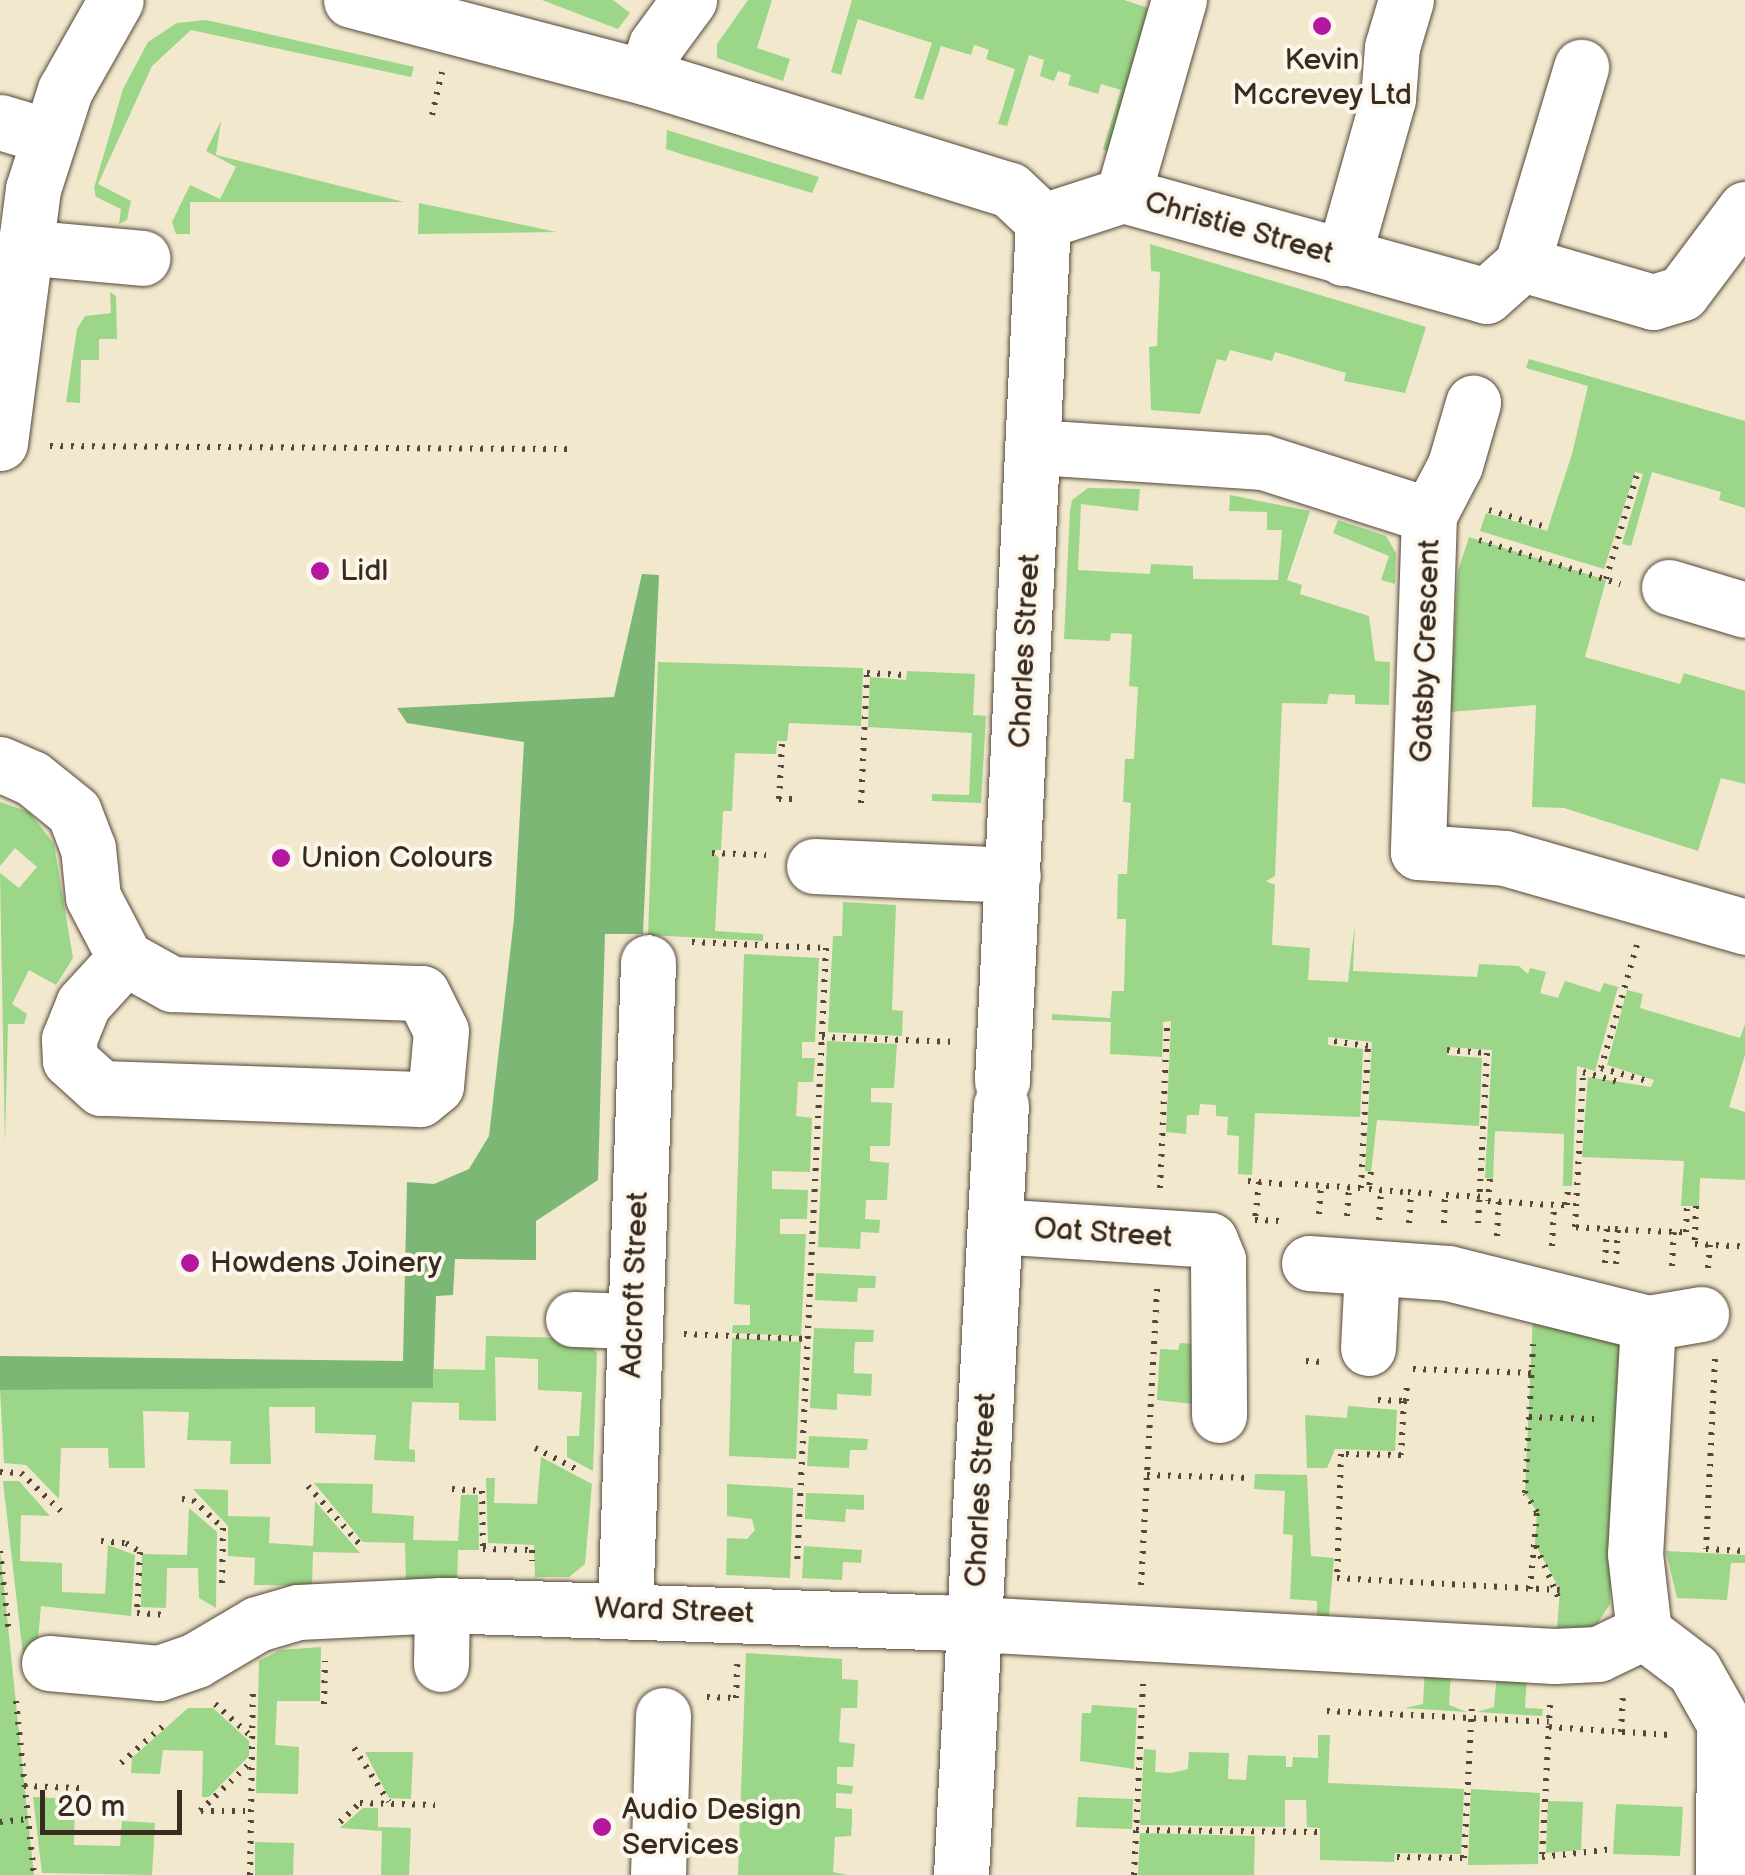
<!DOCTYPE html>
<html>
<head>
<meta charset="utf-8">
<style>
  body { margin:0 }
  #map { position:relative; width:1745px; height:1875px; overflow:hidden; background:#f1e8ce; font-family:"Balsamiq Sans",sans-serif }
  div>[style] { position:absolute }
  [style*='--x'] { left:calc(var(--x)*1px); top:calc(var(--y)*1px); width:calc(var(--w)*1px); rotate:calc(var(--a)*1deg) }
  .green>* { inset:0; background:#9bd689 }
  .forest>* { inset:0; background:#7cb775 }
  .path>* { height:6px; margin-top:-3px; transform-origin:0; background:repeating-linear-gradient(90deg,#564638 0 2.5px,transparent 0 10.5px) }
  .roads { filter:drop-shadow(0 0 2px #564638) drop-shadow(0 0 2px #564638) }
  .minor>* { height:55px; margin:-27.5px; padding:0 27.5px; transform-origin:27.5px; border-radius:27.5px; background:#fff }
  .dots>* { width:28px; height:28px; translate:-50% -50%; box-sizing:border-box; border:5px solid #fbf7ec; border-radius:50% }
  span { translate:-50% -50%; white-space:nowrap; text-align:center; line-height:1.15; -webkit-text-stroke:8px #fbf7ec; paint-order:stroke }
  .poi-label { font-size:30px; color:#3b2a1e }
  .left { translate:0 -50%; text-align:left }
  .street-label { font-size:30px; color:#3b2a1e }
  .scale { position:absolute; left:40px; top:1790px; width:142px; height:45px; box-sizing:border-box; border:5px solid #3b2a1e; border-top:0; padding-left:12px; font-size:30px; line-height:35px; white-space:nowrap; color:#3b2a1e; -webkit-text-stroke:8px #fbf7ec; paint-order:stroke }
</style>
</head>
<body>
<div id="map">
  <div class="green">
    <i style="clip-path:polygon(542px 0,613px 0,630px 13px,618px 29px)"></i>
    <i style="clip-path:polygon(748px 0,772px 0,757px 48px,790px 59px,783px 81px,717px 58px,717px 44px)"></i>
    <i style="clip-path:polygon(852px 0,1124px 0,1148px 8px,1108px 152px,1103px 149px,1121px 90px,1101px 84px,1098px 94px,1068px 85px,1071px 75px,1058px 71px,1054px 81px,1040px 76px,1044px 60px,1029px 55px,1007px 126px,998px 124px,1015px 69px,986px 59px,989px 50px,981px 47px,974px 45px,971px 55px,941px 46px,923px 100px,914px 98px,932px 43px,858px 19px,841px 75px,831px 72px)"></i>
    <i style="clip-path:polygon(206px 20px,414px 67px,411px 77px,191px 30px,152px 66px,98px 184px,131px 201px,127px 220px,119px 224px,121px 209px,96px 197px,94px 188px,123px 89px,148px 42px,177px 23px)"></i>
    <i style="clip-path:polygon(221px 121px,216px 155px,404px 202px,190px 202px,190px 234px,176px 234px,172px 222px,190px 185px,220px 199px,236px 167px,206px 151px)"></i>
    <i style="clip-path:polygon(667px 130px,819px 177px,812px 193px,681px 154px,666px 149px)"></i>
    <i style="clip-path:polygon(419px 203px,557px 232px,418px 234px)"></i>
    <i style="clip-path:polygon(1150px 244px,1426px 327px,1405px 393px,1344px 381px,1346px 373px,1275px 352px,1272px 361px,1230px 350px,1226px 361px,1217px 359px,1200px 414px,1151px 410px,1149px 347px,1157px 346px,1160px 272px,1151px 271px)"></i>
    <i style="clip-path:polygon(110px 292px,116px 296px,117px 339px,99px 339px,99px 360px,81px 360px,80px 403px,66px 402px,77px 329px,85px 316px,111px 313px)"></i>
    <i style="clip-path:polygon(1529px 359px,1745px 421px,1745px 508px,1719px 500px,1721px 492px,1652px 472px,1631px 546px,1622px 544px,1643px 474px,1635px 472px,1604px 569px,1480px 531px,1486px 513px,1547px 531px,1572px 454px,1588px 386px,1526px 368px)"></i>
    <i style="clip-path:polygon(1088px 488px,1140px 489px,1138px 511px,1081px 504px,1078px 570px,1150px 574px,1151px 564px,1193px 566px,1193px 579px,1278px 580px,1282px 530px,1267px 530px,1267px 512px,1229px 511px,1230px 495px,1310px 511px,1287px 580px,1302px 585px,1300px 594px,1369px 616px,1375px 661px,1390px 662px,1389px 705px,1355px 704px,1355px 695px,1329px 694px,1327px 704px,1282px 703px,1275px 876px,1266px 881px,1275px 885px,1272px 945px,1310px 948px,1308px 980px,1348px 982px,1355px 923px,1353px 971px,1477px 977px,1479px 964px,1519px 966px,1528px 974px,1530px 968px,1546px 972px,1540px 993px,1558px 998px,1565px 981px,1600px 992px,1604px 983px,1618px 987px,1595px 1071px,1577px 1066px,1572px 1186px,1563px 1186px,1564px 1134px,1495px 1131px,1493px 1179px,1485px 1178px,1492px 1050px,1447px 1047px,1447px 1055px,1482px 1058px,1479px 1126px,1377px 1120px,1371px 1172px,1365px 1171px,1372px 1042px,1328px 1037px,1328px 1045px,1363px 1049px,1360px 1117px,1255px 1113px,1252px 1175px,1238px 1174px,1239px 1136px,1227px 1135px,1228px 1117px,1216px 1116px,1216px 1105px,1200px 1104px,1199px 1115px,1187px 1115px,1186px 1134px,1166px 1132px,1171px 1021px,1163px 1022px,1162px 1057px,1110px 1054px,1111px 1022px,1052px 1020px,1052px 1014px,1110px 1018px,1112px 991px,1124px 991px,1126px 919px,1117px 919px,1118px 874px,1127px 874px,1131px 803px,1123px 802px,1125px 759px,1134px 759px,1138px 687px,1129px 686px,1132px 634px,1111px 633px,1110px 641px,1064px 639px,1070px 511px,1072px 500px)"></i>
    <i style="clip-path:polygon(1338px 520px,1386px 536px,1396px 553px,1395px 584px,1381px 580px,1389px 556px,1333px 533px)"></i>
    <i style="clip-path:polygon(1469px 537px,1606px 580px,1585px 657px,1680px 684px,1684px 673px,1745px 691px,1745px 784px,1721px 778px,1698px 851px,1564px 808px,1532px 807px,1536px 705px,1450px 712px,1458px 571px)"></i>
    <i style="clip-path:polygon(658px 662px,863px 668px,861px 726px,789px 723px,787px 741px,777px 741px,776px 754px,735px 753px,732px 811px,723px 811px,721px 850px,711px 850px,719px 858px,715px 931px,763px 934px,763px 941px,648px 935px)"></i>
    <i style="clip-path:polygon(907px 671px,975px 674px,973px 715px,986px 716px,981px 803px,932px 801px,932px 794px,969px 795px,972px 733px,868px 727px,870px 677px,906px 680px)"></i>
    <i style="clip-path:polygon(0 802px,29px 812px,54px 844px,73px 958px,56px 985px,29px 970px,12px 1004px,27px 1014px,24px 1024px,8px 1024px,5px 1144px,0 873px,19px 888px,37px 867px,15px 848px,0 866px)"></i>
    <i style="clip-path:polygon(843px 902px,896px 905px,892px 1010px,903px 1011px,902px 1036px,828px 1032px,833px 936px,842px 936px)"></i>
    <i style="clip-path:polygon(744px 954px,819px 958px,815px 1042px,802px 1042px,802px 1058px,815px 1058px,813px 1082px,798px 1082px,797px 1098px,796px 1116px,812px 1118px,810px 1172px,772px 1171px,772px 1189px,808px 1190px,807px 1219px,780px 1219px,780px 1234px,806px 1234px,801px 1336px,732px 1333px,733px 1325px,750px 1325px,750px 1305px,734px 1304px)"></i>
    <i style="clip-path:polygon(1627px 990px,1643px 994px,1640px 1008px,1740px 1038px,1745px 1024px,1745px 1055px,1729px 1107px,1745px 1112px,1745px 1180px,1700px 1178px,1699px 1206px,1681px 1206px,1684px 1161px,1582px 1157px,1588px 1077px,1651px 1087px,1654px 1080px,1607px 1065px)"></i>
    <i style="clip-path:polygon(827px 1041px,897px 1044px,894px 1088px,871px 1088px,871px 1102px,892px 1103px,890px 1146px,870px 1146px,870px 1161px,889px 1163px,887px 1200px,866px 1200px,865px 1219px,880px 1220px,879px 1233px,861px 1232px,860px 1249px,818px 1247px)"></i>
    <i style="clip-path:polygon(816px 1273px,876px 1276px,875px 1288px,858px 1288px,857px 1302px,815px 1300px)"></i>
    <i style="clip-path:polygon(1534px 1294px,1648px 1323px,1611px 1554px,1610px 1604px,1595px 1627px,1557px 1628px,1560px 1590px,1535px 1544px,1537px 1512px,1525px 1493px)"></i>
    <i style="clip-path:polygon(814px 1328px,874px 1330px,873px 1342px,855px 1342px,854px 1356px,854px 1373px,872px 1374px,871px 1396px,837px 1394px,837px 1410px,810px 1408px)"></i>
    <i style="clip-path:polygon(486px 1336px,573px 1338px,590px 1345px,597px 1353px,593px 1471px,567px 1457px,567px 1436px,579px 1436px,582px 1392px,538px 1390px,538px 1359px,495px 1357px,496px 1421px,459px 1420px,459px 1403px,412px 1402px,409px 1449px,415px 1450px,415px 1462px,374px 1460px,376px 1435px,315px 1433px,315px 1407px,269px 1407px,271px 1464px,230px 1464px,231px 1441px,187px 1440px,189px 1412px,143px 1411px,145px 1468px,109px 1468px,108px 1448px,61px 1448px,59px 1499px,26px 1465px,4px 1463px,0 1390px,433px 1388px,434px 1369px,485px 1370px)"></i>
    <i style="clip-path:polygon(732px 1338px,801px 1342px,796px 1459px,729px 1456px)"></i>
    <i style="clip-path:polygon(1180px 1343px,1195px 1344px,1193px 1404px,1157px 1400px,1160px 1349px,1178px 1350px)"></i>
    <i style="clip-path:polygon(1348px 1406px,1397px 1410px,1395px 1451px,1335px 1449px,1327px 1468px,1307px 1468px,1305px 1415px,1347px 1418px)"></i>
    <i style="clip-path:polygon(809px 1436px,868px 1439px,867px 1450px,850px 1450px,849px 1468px,807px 1466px)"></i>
    <i style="clip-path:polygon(541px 1457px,592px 1484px,585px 1564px,569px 1577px,535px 1577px,534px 1545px,488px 1543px,486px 1478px,495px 1478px,494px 1503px,537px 1504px)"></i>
    <i style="clip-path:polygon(1255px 1474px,1307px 1475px,1311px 1556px,1334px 1558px,1328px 1627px,1317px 1627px,1317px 1601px,1290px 1599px,1293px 1535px,1283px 1534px,1285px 1491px,1254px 1489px)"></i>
    <i style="clip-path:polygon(3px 1481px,19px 1481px,50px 1516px,21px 1515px,20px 1561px,62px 1563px,62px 1592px,105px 1594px,108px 1545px,135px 1555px,131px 1616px,41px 1606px,34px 1682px,26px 1681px)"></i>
    <i style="clip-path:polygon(314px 1483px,373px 1484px,372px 1513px,414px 1516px,413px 1540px,458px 1541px,461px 1495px,478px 1495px,479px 1550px,458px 1550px,457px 1583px,406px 1582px,405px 1543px,363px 1542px)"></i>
    <i style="clip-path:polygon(727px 1484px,793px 1488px,790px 1578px,726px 1575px,727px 1538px,747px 1539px,755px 1530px,752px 1519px,727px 1516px)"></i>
    <i style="clip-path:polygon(193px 1489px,228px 1490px,228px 1516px,270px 1517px,269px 1543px,313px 1546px,315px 1501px,360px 1553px,313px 1552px,312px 1586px,254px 1585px,255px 1558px,228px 1556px,228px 1526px)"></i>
    <i style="clip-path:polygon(806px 1493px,864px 1495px,864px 1510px,846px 1509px,845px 1522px,805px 1519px)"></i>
    <i style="clip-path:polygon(189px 1508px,217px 1532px,216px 1608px,199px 1598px,198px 1568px,167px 1568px,166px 1608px,141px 1607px,142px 1554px,187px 1555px)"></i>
    <i style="clip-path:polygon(804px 1546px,862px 1550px,861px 1563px,843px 1562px,842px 1580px,802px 1578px)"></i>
    <i style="clip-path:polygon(0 1549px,28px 1819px,34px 1875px,0 1875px)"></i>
    <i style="clip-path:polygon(1666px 1551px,1745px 1555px,1745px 1563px,1731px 1563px,1727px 1600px,1677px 1598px)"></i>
    <i style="clip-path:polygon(321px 1647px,320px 1701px,277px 1701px,275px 1745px,299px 1747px,298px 1794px,256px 1793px,259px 1661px,280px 1650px)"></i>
    <i style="clip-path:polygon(746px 1653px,842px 1659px,842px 1679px,858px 1680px,857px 1708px,841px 1708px,839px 1742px,855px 1744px,853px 1767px,837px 1767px,837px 1784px,853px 1786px,852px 1794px,836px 1793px,836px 1808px,852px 1809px,852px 1822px,851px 1836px,835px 1837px,833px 1872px,848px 1875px,738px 1875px)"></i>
    <i style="clip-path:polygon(1425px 1669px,1451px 1670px,1449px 1705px,1467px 1712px,1405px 1708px,1423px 1704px)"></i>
    <i style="clip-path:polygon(1497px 1673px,1527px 1674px,1525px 1708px,1543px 1709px,1542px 1716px,1477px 1712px,1494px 1707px)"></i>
    <i style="clip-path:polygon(1092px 1705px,1137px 1708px,1134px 1769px,1080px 1761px,1082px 1713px,1091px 1713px)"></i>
    <i style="clip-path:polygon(188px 1708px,213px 1708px,249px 1741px,249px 1756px,209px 1797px,202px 1797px,203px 1751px,163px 1750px,160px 1774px,131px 1773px,132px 1758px)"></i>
    <i style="clip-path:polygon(1318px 1735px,1330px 1735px,1328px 1783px,1464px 1789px,1461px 1854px,1395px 1853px,1394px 1862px,1320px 1860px,1320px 1828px,1307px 1827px,1306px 1800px,1285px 1800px,1285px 1827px,1140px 1825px,1144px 1749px,1156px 1750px,1155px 1772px,1171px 1773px,1188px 1769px,1189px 1752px,1229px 1753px,1228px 1779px,1246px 1780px,1248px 1755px,1286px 1756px,1286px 1767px,1292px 1767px,1293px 1757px,1318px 1758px)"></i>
    <i style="clip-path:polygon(365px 1752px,413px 1752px,411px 1799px,389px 1798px)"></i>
    <i style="clip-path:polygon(1471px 1789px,1540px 1793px,1538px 1864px,1468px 1865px)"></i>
    <i style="clip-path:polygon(33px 1797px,75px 1799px,74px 1845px,120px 1846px,122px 1821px,155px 1823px,152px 1875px,42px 1873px)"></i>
    <i style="clip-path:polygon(1078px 1797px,1133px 1799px,1132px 1829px,1076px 1827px)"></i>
    <i style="clip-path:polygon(1548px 1801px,1583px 1802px,1581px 1850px,1546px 1853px)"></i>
    <i style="clip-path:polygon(1616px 1804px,1683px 1807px,1680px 1856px,1613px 1854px)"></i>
    <i style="clip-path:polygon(363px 1808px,378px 1808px,378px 1827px,411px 1828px,409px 1875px,381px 1875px,382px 1831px,340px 1828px)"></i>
    <i style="clip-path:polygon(1140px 1833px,1255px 1836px,1254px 1875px,1138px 1875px)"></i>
    <i style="clip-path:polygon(255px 1842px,294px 1843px,293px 1875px,255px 1875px)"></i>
  </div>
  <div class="forest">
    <i style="clip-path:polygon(642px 574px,659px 575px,643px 934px,605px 934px,598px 1180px,536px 1221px,536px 1260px,455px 1259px,453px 1295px,436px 1296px,433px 1388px,0 1390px,0 1356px,403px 1361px,407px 1182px,434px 1184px,469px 1169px,489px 1136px,514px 919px,524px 742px,407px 723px,397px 708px,614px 697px)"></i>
  </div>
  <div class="path">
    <i style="--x:432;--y:115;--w:44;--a:-76.9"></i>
    <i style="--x:50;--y:446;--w:520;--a:0.33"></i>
    <i style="--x:1489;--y:510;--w:59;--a:16.6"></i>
    <i style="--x:1479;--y:540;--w:148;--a:17.3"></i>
    <i style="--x:1606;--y:579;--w:109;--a:-73.4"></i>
    <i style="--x:782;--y:744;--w:55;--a:93.1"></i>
    <i style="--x:779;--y:799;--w:19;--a:0"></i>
    <i style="--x:861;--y:803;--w:130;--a:-87.4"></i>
    <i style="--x:867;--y:673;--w:39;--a:3"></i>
    <i style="--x:712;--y:853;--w:54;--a:2.1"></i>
    <i style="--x:692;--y:942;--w:134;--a:2.6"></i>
    <i style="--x:826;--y:948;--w:619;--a:92.69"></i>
    <i style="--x:1637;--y:945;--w:128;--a:106.3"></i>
    <i style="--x:1601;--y:1068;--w:51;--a:15.9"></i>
    <i style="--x:822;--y:1037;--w:134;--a:2.1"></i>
    <i style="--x:1447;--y:1050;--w:40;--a:4.3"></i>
    <i style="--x:1487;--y:1053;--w:174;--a:93"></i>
    <i style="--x:1371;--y:1172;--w:17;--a:97"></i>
    <i style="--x:1369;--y:1189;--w:34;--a:5"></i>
    <i style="--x:1490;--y:1179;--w:22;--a:95"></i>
    <i style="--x:1488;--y:1201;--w:36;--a:3"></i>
    <i style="--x:1248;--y:1181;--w:36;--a:5"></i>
    <i style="--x:1259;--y:1182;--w:38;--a:96"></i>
    <i style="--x:1255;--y:1220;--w:26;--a:2"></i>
    <i style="--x:1295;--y:1184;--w:66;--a:3.5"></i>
    <i style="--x:1361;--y:1188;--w:142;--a:-87.2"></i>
    <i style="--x:1368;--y:1046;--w:37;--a:-172"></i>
    <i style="--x:1160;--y:1188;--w:163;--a:-87.5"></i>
    <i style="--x:1408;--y:1192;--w:30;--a:4"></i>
    <i style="--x:1446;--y:1195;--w:34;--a:3"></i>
    <i style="--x:1530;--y:1204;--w:37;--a:2"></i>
    <i style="--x:1567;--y:1205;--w:19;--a:-87"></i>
    <i style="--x:1696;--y:1206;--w:38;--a:92"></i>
    <i style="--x:1695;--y:1244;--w:36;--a:3"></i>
    <i style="--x:1319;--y:1214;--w:27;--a:-86"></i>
    <i style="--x:1347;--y:1216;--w:28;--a:-86"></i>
    <i style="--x:1379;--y:1220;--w:30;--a:-86"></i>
    <i style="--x:1409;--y:1223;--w:31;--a:-86"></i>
    <i style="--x:1444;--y:1223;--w:28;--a:-88"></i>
    <i style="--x:1610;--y:1229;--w:35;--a:-177"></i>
    <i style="--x:1575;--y:1227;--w:155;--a:-87"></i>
    <i style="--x:1583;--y:1072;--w:37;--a:16"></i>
    <i style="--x:1615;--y:1229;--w:28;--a:4"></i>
    <i style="--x:1648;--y:1231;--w:38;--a:2"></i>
    <i style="--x:1686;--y:1232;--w:26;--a:-88"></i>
    <i style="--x:1497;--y:1236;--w:35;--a:-87"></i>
    <i style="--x:1552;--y:1246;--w:41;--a:-87.2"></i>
    <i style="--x:1737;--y:1246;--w:8;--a:7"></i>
    <i style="--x:1605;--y:1263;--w:34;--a:-87"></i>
    <i style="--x:1616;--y:1264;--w:35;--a:-87"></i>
    <i style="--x:1672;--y:1266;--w:34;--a:-87"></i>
    <i style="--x:1708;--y:1268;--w:23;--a:-85"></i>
    <i style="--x:684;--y:1334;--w:124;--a:2.3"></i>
    <i style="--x:1715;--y:1359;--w:190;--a:92.7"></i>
    <i style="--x:1706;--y:1549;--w:39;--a:3"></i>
    <i style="--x:1306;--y:1361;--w:16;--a:4"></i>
    <i style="--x:1413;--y:1369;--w:118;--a:1.9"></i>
    <i style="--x:1378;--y:1400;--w:28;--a:2"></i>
    <i style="--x:1406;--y:1401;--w:19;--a:-87"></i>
    <i style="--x:1404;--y:1401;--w:54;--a:93.2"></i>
    <i style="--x:1401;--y:1455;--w:60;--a:-179"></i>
    <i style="--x:1341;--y:1454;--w:124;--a:91.8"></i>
    <i style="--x:1337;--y:1578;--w:223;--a:3.1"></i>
    <i style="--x:1529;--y:1417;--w:65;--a:1.8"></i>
    <i style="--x:535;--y:1448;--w:48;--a:27.1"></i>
    <i style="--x:0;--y:1472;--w:21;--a:3"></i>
    <i style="--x:21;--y:1473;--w:57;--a:43.6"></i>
    <i style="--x:1147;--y:1475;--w:105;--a:1.6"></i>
    <i style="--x:308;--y:1486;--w:83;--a:48.4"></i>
    <i style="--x:452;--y:1489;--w:30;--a:4"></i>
    <i style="--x:482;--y:1491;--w:58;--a:89"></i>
    <i style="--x:483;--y:1549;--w:49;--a:1.2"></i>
    <i style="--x:532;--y:1550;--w:11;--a:90"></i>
    <i style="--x:182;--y:1499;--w:11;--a:5"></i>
    <i style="--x:193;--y:1500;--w:41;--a:43"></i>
    <i style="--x:223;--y:1528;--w:60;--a:91"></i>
    <i style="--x:101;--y:1541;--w:25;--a:5"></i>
    <i style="--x:126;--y:1543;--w:17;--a:33"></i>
    <i style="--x:140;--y:1552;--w:61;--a:92.8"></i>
    <i style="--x:137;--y:1613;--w:26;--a:4"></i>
    <i style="--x:1536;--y:1546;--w:58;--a:66.5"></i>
    <i style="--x:0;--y:1551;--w:83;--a:83.8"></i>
    <i style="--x:1141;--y:1585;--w:297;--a:-86.9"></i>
    <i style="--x:1530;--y:1589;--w:77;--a:-84.8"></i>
    <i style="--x:1537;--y:1512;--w:22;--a:-122"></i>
    <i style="--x:1525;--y:1493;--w:149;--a:-86.9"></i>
    <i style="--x:707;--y:1697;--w:29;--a:2"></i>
    <i style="--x:736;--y:1698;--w:34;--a:-88"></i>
    <i style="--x:16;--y:1701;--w:175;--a:84.1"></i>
    <i style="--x:215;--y:1704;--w:50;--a:41.7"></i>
    <i style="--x:324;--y:1704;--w:43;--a:-88.7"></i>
    <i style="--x:1550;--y:1705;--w:152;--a:93"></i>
    <i style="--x:1542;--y:1857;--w:72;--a:-6.3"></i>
    <i style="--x:1327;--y:1711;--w:222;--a:2.8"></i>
    <i style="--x:1549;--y:1727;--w:121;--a:3.8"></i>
    <i style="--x:1621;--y:1732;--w:34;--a:-87"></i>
    <i style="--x:354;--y:1748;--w:64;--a:57.1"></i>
    <i style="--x:121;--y:1763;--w:57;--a:-41.5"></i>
    <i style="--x:24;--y:1786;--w:55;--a:2.1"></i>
    <i style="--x:200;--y:1811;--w:72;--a:-43.9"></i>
    <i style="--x:201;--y:1811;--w:50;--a:0"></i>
    <i style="--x:0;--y:1822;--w:28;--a:-6"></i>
    <i style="--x:340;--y:1822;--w:28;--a:-44"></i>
    <i style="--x:360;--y:1803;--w:75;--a:1.5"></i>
    <i style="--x:1136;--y:1830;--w:182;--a:0.6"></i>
    <i style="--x:1397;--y:1857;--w:67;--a:0.9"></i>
    <i style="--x:1464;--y:1858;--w:155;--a:-87"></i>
    <i style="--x:250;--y:1875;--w:189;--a:-89.1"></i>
    <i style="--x:1134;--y:1875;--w:192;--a:-87.3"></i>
  </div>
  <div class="roads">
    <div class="minor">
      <i style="--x:351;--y:0;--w:304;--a:14.7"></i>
      <i style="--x:645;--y:77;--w:382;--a:17.2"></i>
      <i style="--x:1010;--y:190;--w:45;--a:43.2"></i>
      <i style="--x:645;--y:77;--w:34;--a:-71"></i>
      <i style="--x:656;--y:45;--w:56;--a:-53.7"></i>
      <i style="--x:0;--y:122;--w:49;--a:16.6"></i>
      <i style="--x:1123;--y:195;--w:203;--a:-74"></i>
      <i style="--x:1043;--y:221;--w:84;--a:-18"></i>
      <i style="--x:1123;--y:195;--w:377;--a:15.5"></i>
      <i style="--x:1486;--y:296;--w:48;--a:-41.6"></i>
      <i style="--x:1522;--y:264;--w:136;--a:16.2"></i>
      <i style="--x:1653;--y:302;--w:30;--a:-17"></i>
      <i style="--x:1682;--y:293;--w:105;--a:-53.1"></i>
      <i style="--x:22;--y:247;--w:121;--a:5.2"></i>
      <i style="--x:1343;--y:258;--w:165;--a:-74.2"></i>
      <i style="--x:1388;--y:99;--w:52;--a:-85.6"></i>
      <i style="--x:1392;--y:47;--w:49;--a:-73.4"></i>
      <i style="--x:1522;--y:264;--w:206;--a:-73.3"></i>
      <i style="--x:0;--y:443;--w:256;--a:-82.6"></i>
      <i style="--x:33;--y:189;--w:104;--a:-72.1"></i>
      <i style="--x:65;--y:90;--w:103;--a:-60.5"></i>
      <i style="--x:1035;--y:447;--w:228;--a:3.8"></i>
      <i style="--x:1263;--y:462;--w:174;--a:17.7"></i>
      <i style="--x:1429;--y:515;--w:337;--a:91.9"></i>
      <i style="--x:1418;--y:852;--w:87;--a:3.9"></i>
      <i style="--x:1505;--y:858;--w:250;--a:16"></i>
      <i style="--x:1429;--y:515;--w:56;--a:-62.5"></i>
      <i style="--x:1455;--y:465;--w:65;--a:-73.8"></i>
      <i style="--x:1669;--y:587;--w:79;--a:16.8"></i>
      <i style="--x:0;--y:764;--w:35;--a:24"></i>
      <i style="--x:32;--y:778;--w:54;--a:39"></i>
      <i style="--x:74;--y:812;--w:39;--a:69"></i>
      <i style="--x:88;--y:848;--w:49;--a:84.2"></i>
      <i style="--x:93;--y:897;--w:69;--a:62.3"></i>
      <i style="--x:814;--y:866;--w:199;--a:2.6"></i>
      <i style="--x:125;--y:958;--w:54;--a:29"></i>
      <i style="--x:172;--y:984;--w:250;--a:2.1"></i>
      <i style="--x:422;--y:993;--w:42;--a:63.4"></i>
      <i style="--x:441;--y:1031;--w:55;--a:95.2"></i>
      <i style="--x:436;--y:1086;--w:21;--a:141"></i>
      <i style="--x:420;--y:1099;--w:319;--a:-178"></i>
      <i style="--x:101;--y:1088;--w:42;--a:-137.9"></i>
      <i style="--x:70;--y:1060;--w:21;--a:-93"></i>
      <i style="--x:69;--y:1039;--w:38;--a:-68"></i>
      <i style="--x:83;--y:1004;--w:62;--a:-47.6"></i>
      <i style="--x:1002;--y:1081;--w:861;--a:-87.27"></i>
      <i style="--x:995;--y:1226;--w:215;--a:3.7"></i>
      <i style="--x:1210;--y:1240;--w:22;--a:68"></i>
      <i style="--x:1218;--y:1260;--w:155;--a:89.6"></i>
      <i style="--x:1309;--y:1263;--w:139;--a:4.1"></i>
      <i style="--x:1448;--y:1273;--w:206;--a:14"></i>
      <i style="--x:1648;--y:1323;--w:231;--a:93.2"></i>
      <i style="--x:1635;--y:1554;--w:79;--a:83.4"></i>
      <i style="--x:1644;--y:1632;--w:63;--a:37.2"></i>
      <i style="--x:1694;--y:1670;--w:61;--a:60.5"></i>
      <i style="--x:1724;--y:1723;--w:152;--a:90.4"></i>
      <i style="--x:573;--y:1319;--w:61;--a:1.9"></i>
      <i style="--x:1648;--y:1323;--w:54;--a:-9.6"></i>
      <i style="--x:1368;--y:1348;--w:80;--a:-87.1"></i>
      <i style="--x:625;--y:1609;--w:647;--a:-87.96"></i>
      <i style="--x:49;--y:1663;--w:110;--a:5.2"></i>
      <i style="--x:159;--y:1673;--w:39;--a:-19"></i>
      <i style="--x:196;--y:1660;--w:71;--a:-30.5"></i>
      <i style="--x:257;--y:1624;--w:43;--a:-16.3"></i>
      <i style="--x:298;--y:1612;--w:144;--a:-2.8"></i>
      <i style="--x:442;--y:1605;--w:497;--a:2"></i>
      <i style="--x:939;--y:1622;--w:616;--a:3.16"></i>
      <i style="--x:1554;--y:1656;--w:44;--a:-2.6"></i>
      <i style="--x:1598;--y:1654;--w:51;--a:-25.6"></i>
      <i style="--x:441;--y:1664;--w:59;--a:-89"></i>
      <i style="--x:658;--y:1875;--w:160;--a:-88.2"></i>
      <i style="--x:961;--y:1875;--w:771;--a:-87.03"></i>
    </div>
  </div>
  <div class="dots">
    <i style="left:1322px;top:26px;background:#b5179e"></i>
    <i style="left:320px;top:571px;background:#b5179e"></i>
    <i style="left:281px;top:858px;background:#b5179e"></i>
    <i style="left:190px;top:1263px;background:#b5179e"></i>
    <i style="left:602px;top:1827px;background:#b5179e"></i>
  </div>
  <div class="poi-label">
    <span style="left:1322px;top:77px">Kevin<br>Mccrevey Ltd</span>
    <span class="left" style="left:340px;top:571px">Lidl</span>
    <span class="left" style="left:301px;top:858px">Union Colours</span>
    <span class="left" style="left:210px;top:1263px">Howdens Joinery</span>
    <span class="left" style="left:622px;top:1827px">Audio Design<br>Services</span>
  </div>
  <div class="street-label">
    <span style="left:1239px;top:228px;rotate:16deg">Christie Street</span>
    <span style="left:1025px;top:651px;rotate:-87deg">Charles Street</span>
    <span style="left:1426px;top:651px;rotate:-88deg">Gatsby Crescent</span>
    <span style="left:1103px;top:1233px;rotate:4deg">Oat Street</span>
    <span style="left:635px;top:1285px;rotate:-88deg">Adcroft Street</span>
    <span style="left:981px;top:1490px;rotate:-87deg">Charles Street</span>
    <span style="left:674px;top:1611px;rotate:2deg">Ward Street</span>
  </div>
  <div class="scale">20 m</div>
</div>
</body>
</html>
